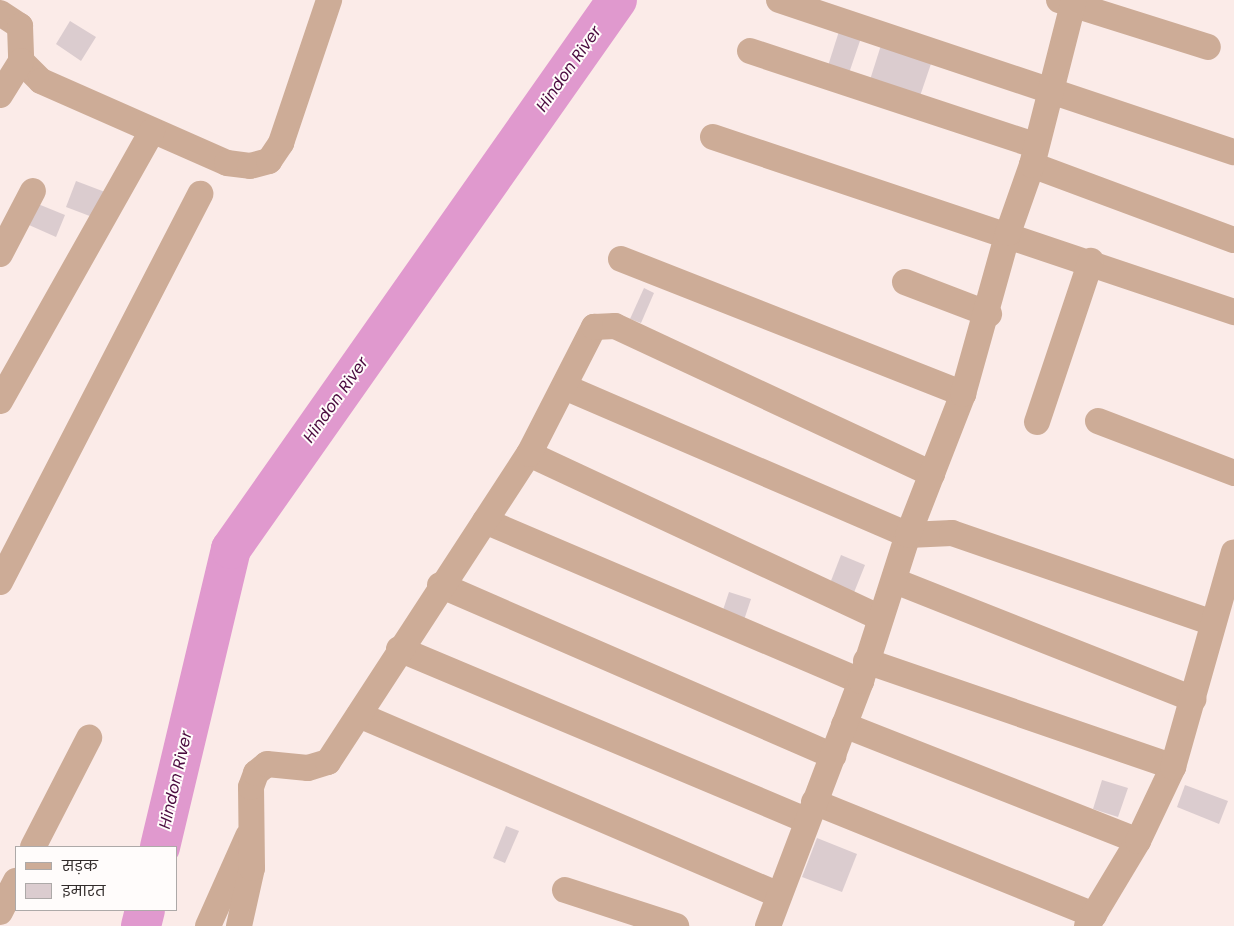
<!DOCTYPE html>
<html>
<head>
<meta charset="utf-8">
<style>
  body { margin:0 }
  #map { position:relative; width:1234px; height:926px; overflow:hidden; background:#fbebe8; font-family:Poppins,"Noto Sans Devanagari",sans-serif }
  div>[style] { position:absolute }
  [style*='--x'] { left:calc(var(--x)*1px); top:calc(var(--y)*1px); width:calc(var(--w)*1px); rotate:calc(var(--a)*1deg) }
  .river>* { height:40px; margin:-20px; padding:0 20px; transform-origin:20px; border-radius:20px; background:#e099ce }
  .building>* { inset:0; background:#dbcccf }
  .minor>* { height:26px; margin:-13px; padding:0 13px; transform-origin:13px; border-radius:13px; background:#cdac97 }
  span { translate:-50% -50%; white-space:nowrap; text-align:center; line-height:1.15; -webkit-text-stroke:4px #fffcfb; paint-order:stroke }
  .water-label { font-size:16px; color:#4a0b3f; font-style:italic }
  .legend { position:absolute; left:15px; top:846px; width:162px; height:65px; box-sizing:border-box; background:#fffcfb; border:1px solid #ada9a8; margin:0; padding:6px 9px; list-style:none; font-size:15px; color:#332d2c }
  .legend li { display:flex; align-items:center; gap:10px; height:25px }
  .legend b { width:25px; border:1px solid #ada9a8 }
</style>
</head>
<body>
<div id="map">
  <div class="river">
    <i style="--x:160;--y:847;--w:306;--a:-76.6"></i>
    <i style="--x:231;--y:549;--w:671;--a:-54.89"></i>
    <i style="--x:141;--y:926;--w:16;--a:-76"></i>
  </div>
  <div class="building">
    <i style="clip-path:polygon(70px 21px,96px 37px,81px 61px,56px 44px)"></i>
    <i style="clip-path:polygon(841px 25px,863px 32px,848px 76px,827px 69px)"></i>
    <i style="clip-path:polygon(883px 39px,934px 55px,919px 99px,869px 83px)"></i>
    <i style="clip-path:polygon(76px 181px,105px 192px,95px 218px,66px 207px)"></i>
    <i style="clip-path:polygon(38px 204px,65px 215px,56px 237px,29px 225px)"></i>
    <i style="clip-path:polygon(644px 288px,654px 293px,641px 323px,630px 319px)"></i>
    <i style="clip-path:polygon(841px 555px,865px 565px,853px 595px,829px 586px)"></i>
    <i style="clip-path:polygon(729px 592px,751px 599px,744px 620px,722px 613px)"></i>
    <i style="clip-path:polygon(1102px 780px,1128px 788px,1118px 817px,1093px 809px)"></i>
    <i style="clip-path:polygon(1185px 785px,1228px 801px,1219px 824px,1177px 807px)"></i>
    <i style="clip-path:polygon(506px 826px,519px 831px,505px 863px,493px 858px)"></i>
    <i style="clip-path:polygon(817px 838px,857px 854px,842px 892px,802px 877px)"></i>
  </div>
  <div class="minor">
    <i style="--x:779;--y:0;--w:480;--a:18.5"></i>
    <i style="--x:1059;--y:0;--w:156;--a:17.5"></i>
    <i style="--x:0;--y:13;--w:24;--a:33"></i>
    <i style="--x:20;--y:26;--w:35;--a:88"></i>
    <i style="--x:21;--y:61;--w:28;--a:45"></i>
    <i style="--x:41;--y:81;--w:203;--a:23.8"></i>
    <i style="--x:227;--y:163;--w:23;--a:7"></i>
    <i style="--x:250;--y:166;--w:20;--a:-15"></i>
    <i style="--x:269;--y:161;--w:22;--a:-56"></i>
    <i style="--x:281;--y:143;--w:151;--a:-71.4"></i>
    <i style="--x:750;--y:51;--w:300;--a:18.3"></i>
    <i style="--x:0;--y:95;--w:40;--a:-58"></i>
    <i style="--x:713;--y:137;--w:550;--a:18.57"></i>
    <i style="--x:1032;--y:165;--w:215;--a:20.4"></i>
    <i style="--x:0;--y:254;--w:71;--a:-62.4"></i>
    <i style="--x:621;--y:259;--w:368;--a:21.5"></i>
    <i style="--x:905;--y:282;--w:90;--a:20.9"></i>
    <i style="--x:567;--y:388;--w:371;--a:23.3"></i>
    <i style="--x:908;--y:535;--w:44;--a:-2.6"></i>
    <i style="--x:952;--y:533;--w:274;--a:19"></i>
    <i style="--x:0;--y:401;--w:310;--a:-60.6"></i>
    <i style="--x:1098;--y:421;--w:146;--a:20.9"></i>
    <i style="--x:1037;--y:422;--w:170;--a:-71.5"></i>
    <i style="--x:529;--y:454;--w:388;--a:25"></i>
    <i style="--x:485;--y:521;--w:409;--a:23.1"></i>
    <i style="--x:895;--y:581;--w:321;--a:21.6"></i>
    <i style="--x:0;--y:582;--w:437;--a:-62.7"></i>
    <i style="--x:440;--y:585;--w:429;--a:23.5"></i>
    <i style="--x:399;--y:649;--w:441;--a:22.8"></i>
    <i style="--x:866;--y:661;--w:325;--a:19"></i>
    <i style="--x:359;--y:715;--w:457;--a:23.2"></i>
    <i style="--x:844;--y:725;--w:316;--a:21.5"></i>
    <i style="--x:814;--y:802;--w:302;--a:22"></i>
    <i style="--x:33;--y:847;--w:123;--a:-62.8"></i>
    <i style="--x:565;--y:890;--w:117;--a:18"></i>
    <i style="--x:0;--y:912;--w:35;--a:-63"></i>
    <i style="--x:208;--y:926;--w:98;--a:-66"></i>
    <i style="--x:239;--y:926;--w:59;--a:-77.4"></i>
    <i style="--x:252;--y:868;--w:81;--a:-90.7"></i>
    <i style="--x:251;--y:787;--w:15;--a:-70"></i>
    <i style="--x:256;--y:773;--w:14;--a:-39"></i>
    <i style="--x:267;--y:764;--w:41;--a:5.6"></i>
    <i style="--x:308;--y:768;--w:21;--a:-17"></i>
    <i style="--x:328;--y:762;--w:368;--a:-56.9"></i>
    <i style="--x:529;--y:454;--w:143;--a:-62.9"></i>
    <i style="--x:594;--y:327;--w:21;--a:-3"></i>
    <i style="--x:615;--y:326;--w:350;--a:25"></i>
    <i style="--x:768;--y:926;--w:262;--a:-69.2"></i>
    <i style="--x:861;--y:681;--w:153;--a:-72.2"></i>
    <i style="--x:908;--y:535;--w:151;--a:-68.7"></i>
    <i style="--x:963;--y:394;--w:167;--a:-74.4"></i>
    <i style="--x:1008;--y:233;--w:72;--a:-70.6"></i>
    <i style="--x:1032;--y:165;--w:170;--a:-75.7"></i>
    <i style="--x:1087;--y:926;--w:99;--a:-59"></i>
    <i style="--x:1138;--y:841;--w:82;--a:-64.7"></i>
    <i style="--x:1173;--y:767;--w:223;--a:-74.2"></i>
  </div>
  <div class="water-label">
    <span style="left:569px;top:69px;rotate:-55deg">Hindon River</span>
    <span style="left:336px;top:400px;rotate:-55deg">Hindon River</span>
    <span style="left:176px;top:780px;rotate:-77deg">Hindon River</span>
  </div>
  <ul class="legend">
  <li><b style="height:6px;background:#cdac97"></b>सड़क</li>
  <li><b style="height:14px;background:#dbcccf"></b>इमारत</li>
  </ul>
</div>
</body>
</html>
